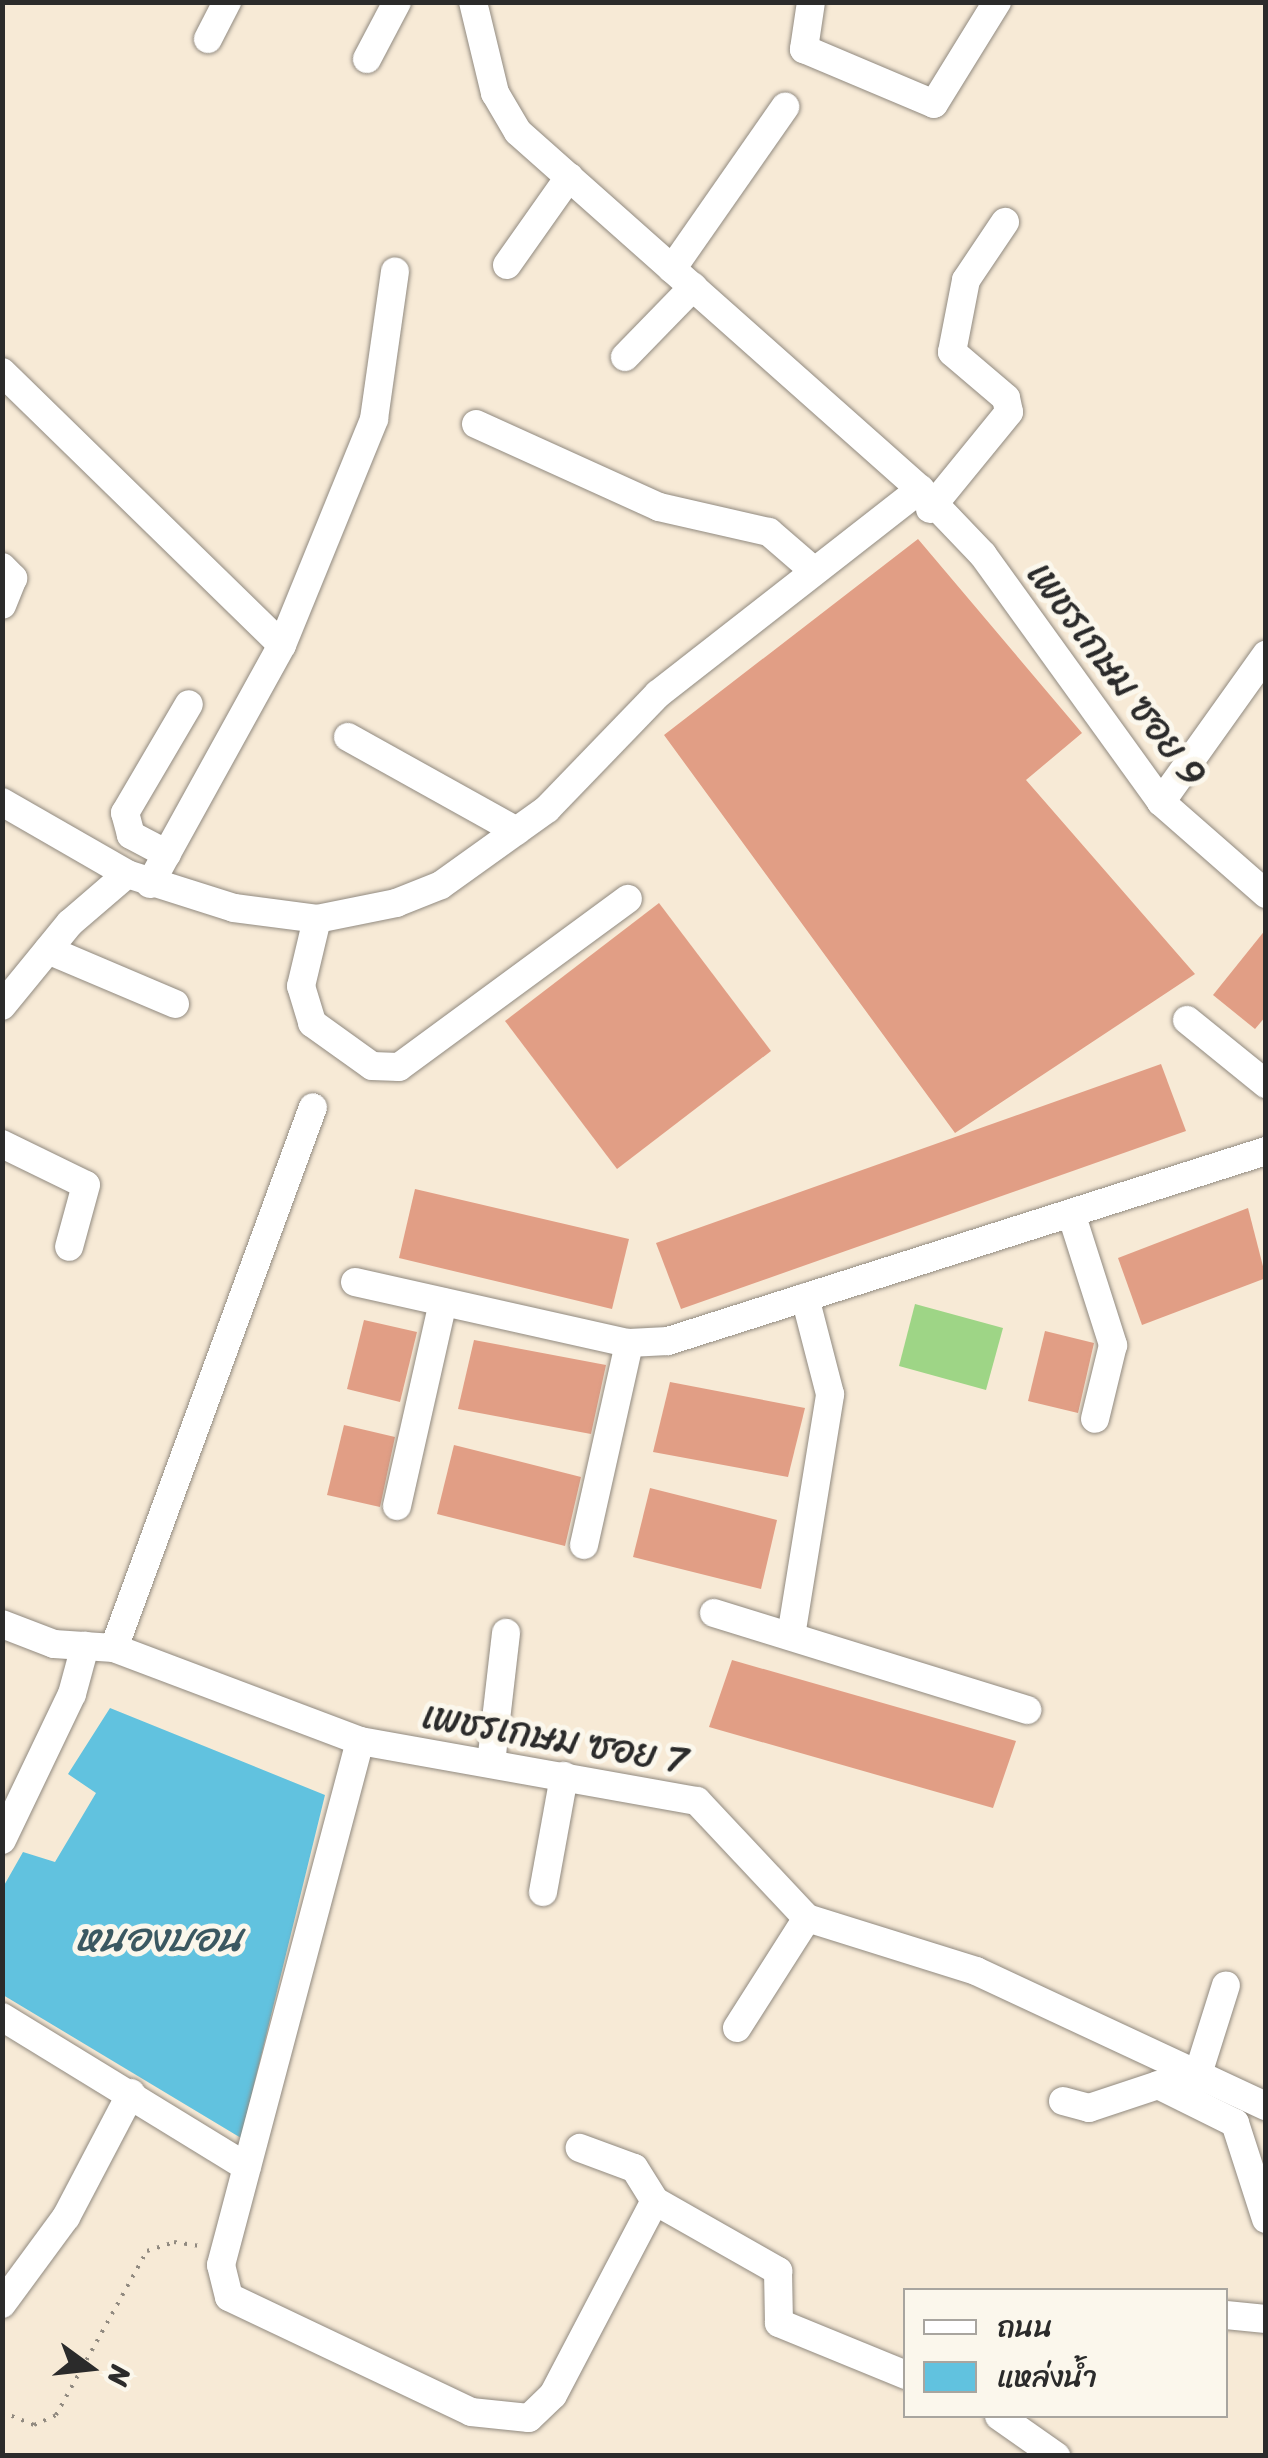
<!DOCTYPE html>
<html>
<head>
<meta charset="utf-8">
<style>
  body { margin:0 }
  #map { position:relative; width:1268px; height:2458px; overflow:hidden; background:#f7ead6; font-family:Sriracha,"Playpen Sans Thai",sans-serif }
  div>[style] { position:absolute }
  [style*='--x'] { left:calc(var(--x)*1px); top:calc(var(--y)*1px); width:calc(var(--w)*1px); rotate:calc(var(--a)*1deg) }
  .green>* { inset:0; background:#9ed586 }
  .water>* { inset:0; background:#61c2df }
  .building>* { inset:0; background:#e19e85 }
  .path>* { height:4px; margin-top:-2px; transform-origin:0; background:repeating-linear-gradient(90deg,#918a80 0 2.5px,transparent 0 10.5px) }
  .roads { filter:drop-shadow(0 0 2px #918a80) drop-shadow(0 0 2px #918a80) }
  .minor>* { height:28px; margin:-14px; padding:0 14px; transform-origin:14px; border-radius:14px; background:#fff }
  span { translate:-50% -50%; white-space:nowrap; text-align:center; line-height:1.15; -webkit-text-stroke:10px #fbf7ec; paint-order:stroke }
  .street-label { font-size:38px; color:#2b2b2b }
  .water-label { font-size:40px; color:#3b5861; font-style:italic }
  .frame { position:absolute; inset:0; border:5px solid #2b2b2b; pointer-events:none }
  .legend { position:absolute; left:903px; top:2288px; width:325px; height:130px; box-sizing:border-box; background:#fbf7ec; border:2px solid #a8a59f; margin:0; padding:12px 18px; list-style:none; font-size:30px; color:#2b2b2b }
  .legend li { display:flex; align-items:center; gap:20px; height:50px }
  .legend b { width:50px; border:2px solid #a8a59f }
  .north { position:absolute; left:40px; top:2318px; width:100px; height:100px; -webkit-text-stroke:8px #fbf7ec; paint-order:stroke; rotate:105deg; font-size:28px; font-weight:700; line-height:40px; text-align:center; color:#2b2b2b }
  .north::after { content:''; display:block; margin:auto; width:35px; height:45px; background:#2b2b2b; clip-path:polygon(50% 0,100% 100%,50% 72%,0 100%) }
</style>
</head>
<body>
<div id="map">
  <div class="green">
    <i style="clip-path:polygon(915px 1304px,1003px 1328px,986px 1390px,899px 1366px)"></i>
  </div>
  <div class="water">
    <i style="clip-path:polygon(110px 1708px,325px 1795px,241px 2138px,3px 1995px,2px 1889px,23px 1852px,55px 1862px,96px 1793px,68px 1774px)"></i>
  </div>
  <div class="building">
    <i style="clip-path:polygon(918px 539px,1082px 733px,1026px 780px,1195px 974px,955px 1133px,664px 735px)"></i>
    <i style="clip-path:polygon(659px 903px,771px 1051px,617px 1169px,505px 1021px)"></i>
    <i style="clip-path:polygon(1266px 929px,1266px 1016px,1255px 1029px,1213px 995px)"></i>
    <i style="clip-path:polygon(1161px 1064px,1186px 1131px,681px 1309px,656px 1243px)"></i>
    <i style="clip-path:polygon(415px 1189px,629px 1239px,612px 1309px,399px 1258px)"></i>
    <i style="clip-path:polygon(1248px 1208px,1266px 1278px,1142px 1325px,1118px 1258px)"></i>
    <i style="clip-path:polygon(364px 1320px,417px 1332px,400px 1402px,347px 1389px)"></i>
    <i style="clip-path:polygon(1045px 1331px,1094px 1343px,1078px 1413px,1028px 1401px)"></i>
    <i style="clip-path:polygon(474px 1340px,606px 1365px,591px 1434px,458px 1409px)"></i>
    <i style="clip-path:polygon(670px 1382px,805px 1408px,788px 1477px,653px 1452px)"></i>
    <i style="clip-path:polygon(344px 1425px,395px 1437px,380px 1507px,327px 1495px)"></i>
    <i style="clip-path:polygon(454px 1445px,581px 1477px,565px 1546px,437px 1514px)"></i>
    <i style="clip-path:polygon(650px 1488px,777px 1520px,761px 1589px,633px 1557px)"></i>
    <i style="clip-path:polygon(732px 1660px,1016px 1741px,993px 1808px,709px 1727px)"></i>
  </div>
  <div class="path">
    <i style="--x:2;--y:2412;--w:35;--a:22"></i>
    <i style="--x:34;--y:2425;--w:24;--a:-24"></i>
    <i style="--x:56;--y:2415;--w:188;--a:-61"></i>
    <i style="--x:147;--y:2251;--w:28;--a:-18"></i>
    <i style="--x:174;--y:2242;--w:26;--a:9"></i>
  </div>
  <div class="roads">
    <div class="minor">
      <i style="--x:473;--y:2;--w:94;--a:76.4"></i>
      <i style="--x:495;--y:93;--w:45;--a:59.5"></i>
      <i style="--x:518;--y:132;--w:538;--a:41.61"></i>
      <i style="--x:920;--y:489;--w:91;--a:46.3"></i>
      <i style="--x:983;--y:555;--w:304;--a:54.2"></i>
      <i style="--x:1161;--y:802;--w:140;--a:41.2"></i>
      <i style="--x:811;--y:2;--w:48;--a:98.5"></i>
      <i style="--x:804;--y:49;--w:141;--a:22.9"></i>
      <i style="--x:934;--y:104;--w:120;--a:-58.3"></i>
      <i style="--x:208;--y:39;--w:42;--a:-62.8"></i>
      <i style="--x:367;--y:59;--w:64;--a:-62.2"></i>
      <i style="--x:507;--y:265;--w:108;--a:-54.8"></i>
      <i style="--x:672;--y:269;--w:198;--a:-55.1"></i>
      <i style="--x:625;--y:357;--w:98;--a:-45.8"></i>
      <i style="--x:2;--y:372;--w:391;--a:44.3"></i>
      <i style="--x:476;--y:424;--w:201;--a:24.4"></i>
      <i style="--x:659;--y:507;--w:113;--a:12.8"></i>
      <i style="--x:769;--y:532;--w:58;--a:40.8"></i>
      <i style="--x:930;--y:509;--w:125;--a:-50.8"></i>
      <i style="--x:1009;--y:412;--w:14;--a:-102"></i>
      <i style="--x:1006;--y:398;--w:71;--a:-139.6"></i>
      <i style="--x:952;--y:352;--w:73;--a:-79"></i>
      <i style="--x:966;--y:280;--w:70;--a:-56.1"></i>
      <i style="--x:2;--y:567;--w:16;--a:45"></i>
      <i style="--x:13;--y:578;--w:29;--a:112"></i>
      <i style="--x:348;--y:737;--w:193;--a:29.1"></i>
      <i style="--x:2;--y:802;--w:144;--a:29.9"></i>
      <i style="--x:127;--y:874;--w:112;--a:17.6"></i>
      <i style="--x:234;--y:908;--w:84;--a:7.5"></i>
      <i style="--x:317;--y:919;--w:81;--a:-11.4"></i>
      <i style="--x:396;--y:903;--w:48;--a:-21.8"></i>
      <i style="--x:441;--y:885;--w:130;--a:-35.6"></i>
      <i style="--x:547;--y:809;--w:160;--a:-46"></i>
      <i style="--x:658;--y:694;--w:333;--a:-38"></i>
      <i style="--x:1161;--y:802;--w:181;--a:-54.5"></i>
      <i style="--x:167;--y:854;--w:41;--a:-152.2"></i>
      <i style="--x:131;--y:835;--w:23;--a:-105"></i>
      <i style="--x:125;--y:813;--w:126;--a:-59.6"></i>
      <i style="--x:150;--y:884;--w:273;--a:-61.1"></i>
      <i style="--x:282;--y:645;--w:244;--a:-67.8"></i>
      <i style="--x:374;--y:419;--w:149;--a:-81.9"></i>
      <i style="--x:317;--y:919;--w:69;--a:103.4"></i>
      <i style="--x:301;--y:986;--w:39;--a:73"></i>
      <i style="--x:312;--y:1023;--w:74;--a:35.6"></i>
      <i style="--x:372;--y:1066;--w:27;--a:2"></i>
      <i style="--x:399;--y:1067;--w:284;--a:-36.3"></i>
      <i style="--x:48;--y:950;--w:138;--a:23"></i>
      <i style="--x:2;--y:1006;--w:107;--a:-50.7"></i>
      <i style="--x:70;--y:923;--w:75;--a:-40.7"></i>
      <i style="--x:1187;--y:1020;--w:102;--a:39"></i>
      <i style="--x:2;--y:1144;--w:93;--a:26"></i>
      <i style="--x:86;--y:1185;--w:64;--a:105.3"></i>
      <i style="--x:1071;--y:1213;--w:139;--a:72.3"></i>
      <i style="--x:1113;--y:1345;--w:76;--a:103.7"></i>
      <i style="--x:355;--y:1282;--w:281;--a:12.6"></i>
      <i style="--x:629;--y:1343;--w:39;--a:-3"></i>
      <i style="--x:668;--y:1341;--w:627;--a:-17.63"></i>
      <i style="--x:397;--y:1506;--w:209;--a:-77.3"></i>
      <i style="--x:584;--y:1545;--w:207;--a:-77.4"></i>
      <i style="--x:714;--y:1613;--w:328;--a:17.2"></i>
      <i style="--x:2;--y:1624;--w:56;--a:21"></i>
      <i style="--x:54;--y:1644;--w:60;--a:3.8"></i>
      <i style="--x:114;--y:1648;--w:263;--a:20.7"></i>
      <i style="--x:360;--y:1741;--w:342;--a:10.1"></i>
      <i style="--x:697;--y:1801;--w:161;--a:46.8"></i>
      <i style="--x:807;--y:1918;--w:177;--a:17.4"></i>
      <i style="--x:976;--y:1971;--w:320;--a:25"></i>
      <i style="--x:791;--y:1636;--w:245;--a:-80.8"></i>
      <i style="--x:830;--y:1394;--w:100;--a:-104.5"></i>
      <i style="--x:114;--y:1648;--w:576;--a:-69.8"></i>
      <i style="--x:360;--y:1741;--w:542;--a:104.86"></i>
      <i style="--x:221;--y:2265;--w:33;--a:76"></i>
      <i style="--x:229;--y:2297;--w:268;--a:25.4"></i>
      <i style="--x:471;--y:2412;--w:58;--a:5.9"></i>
      <i style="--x:529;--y:2418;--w:33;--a:-44"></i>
      <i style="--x:553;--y:2395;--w:219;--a:-62.3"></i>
      <i style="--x:655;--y:2201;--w:39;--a:-122"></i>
      <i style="--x:634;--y:2168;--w:58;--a:-159.7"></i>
      <i style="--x:491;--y:1763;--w:131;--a:-83.4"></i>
      <i style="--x:2;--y:1840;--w:162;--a:-64.4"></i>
      <i style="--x:72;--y:1694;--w:50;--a:-74.8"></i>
      <i style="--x:543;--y:1892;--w:118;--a:-79.7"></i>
      <i style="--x:2;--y:2017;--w:287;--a:31.5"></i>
      <i style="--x:737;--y:2028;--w:130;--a:-57.5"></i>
      <i style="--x:1197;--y:2077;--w:96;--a:-72.5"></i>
      <i style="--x:1063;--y:2101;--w:27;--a:15"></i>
      <i style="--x:1089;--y:2108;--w:73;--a:-18.4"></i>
      <i style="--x:1158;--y:2085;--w:86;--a:26.3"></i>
      <i style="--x:1235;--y:2123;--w:101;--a:72.1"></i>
      <i style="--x:655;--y:2201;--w:142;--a:29.6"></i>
      <i style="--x:778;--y:2271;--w:52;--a:88.9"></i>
      <i style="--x:779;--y:2323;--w:137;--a:22.3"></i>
      <i style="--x:2;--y:2304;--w:108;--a:-53.7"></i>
      <i style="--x:66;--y:2217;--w:140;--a:-62.3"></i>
      <i style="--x:1226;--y:2315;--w:40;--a:5.7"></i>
      <i style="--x:999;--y:2416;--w:70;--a:35.1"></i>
    </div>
  </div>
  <div class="street-label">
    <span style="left:1117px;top:674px;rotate:53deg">เพชรเกษม ซอย 9</span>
    <span style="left:555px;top:1738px;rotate:10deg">เพชรเกษม ซอย 7</span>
  </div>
  <div class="water-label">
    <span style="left:159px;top:1938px">หนองบอน</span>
  </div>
  <div class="frame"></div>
  <ul class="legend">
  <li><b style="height:12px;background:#fff"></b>ถนน</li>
  <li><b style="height:28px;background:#61c2df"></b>แหล่งน้ำ</li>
  </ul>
  <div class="north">N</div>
</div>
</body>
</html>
